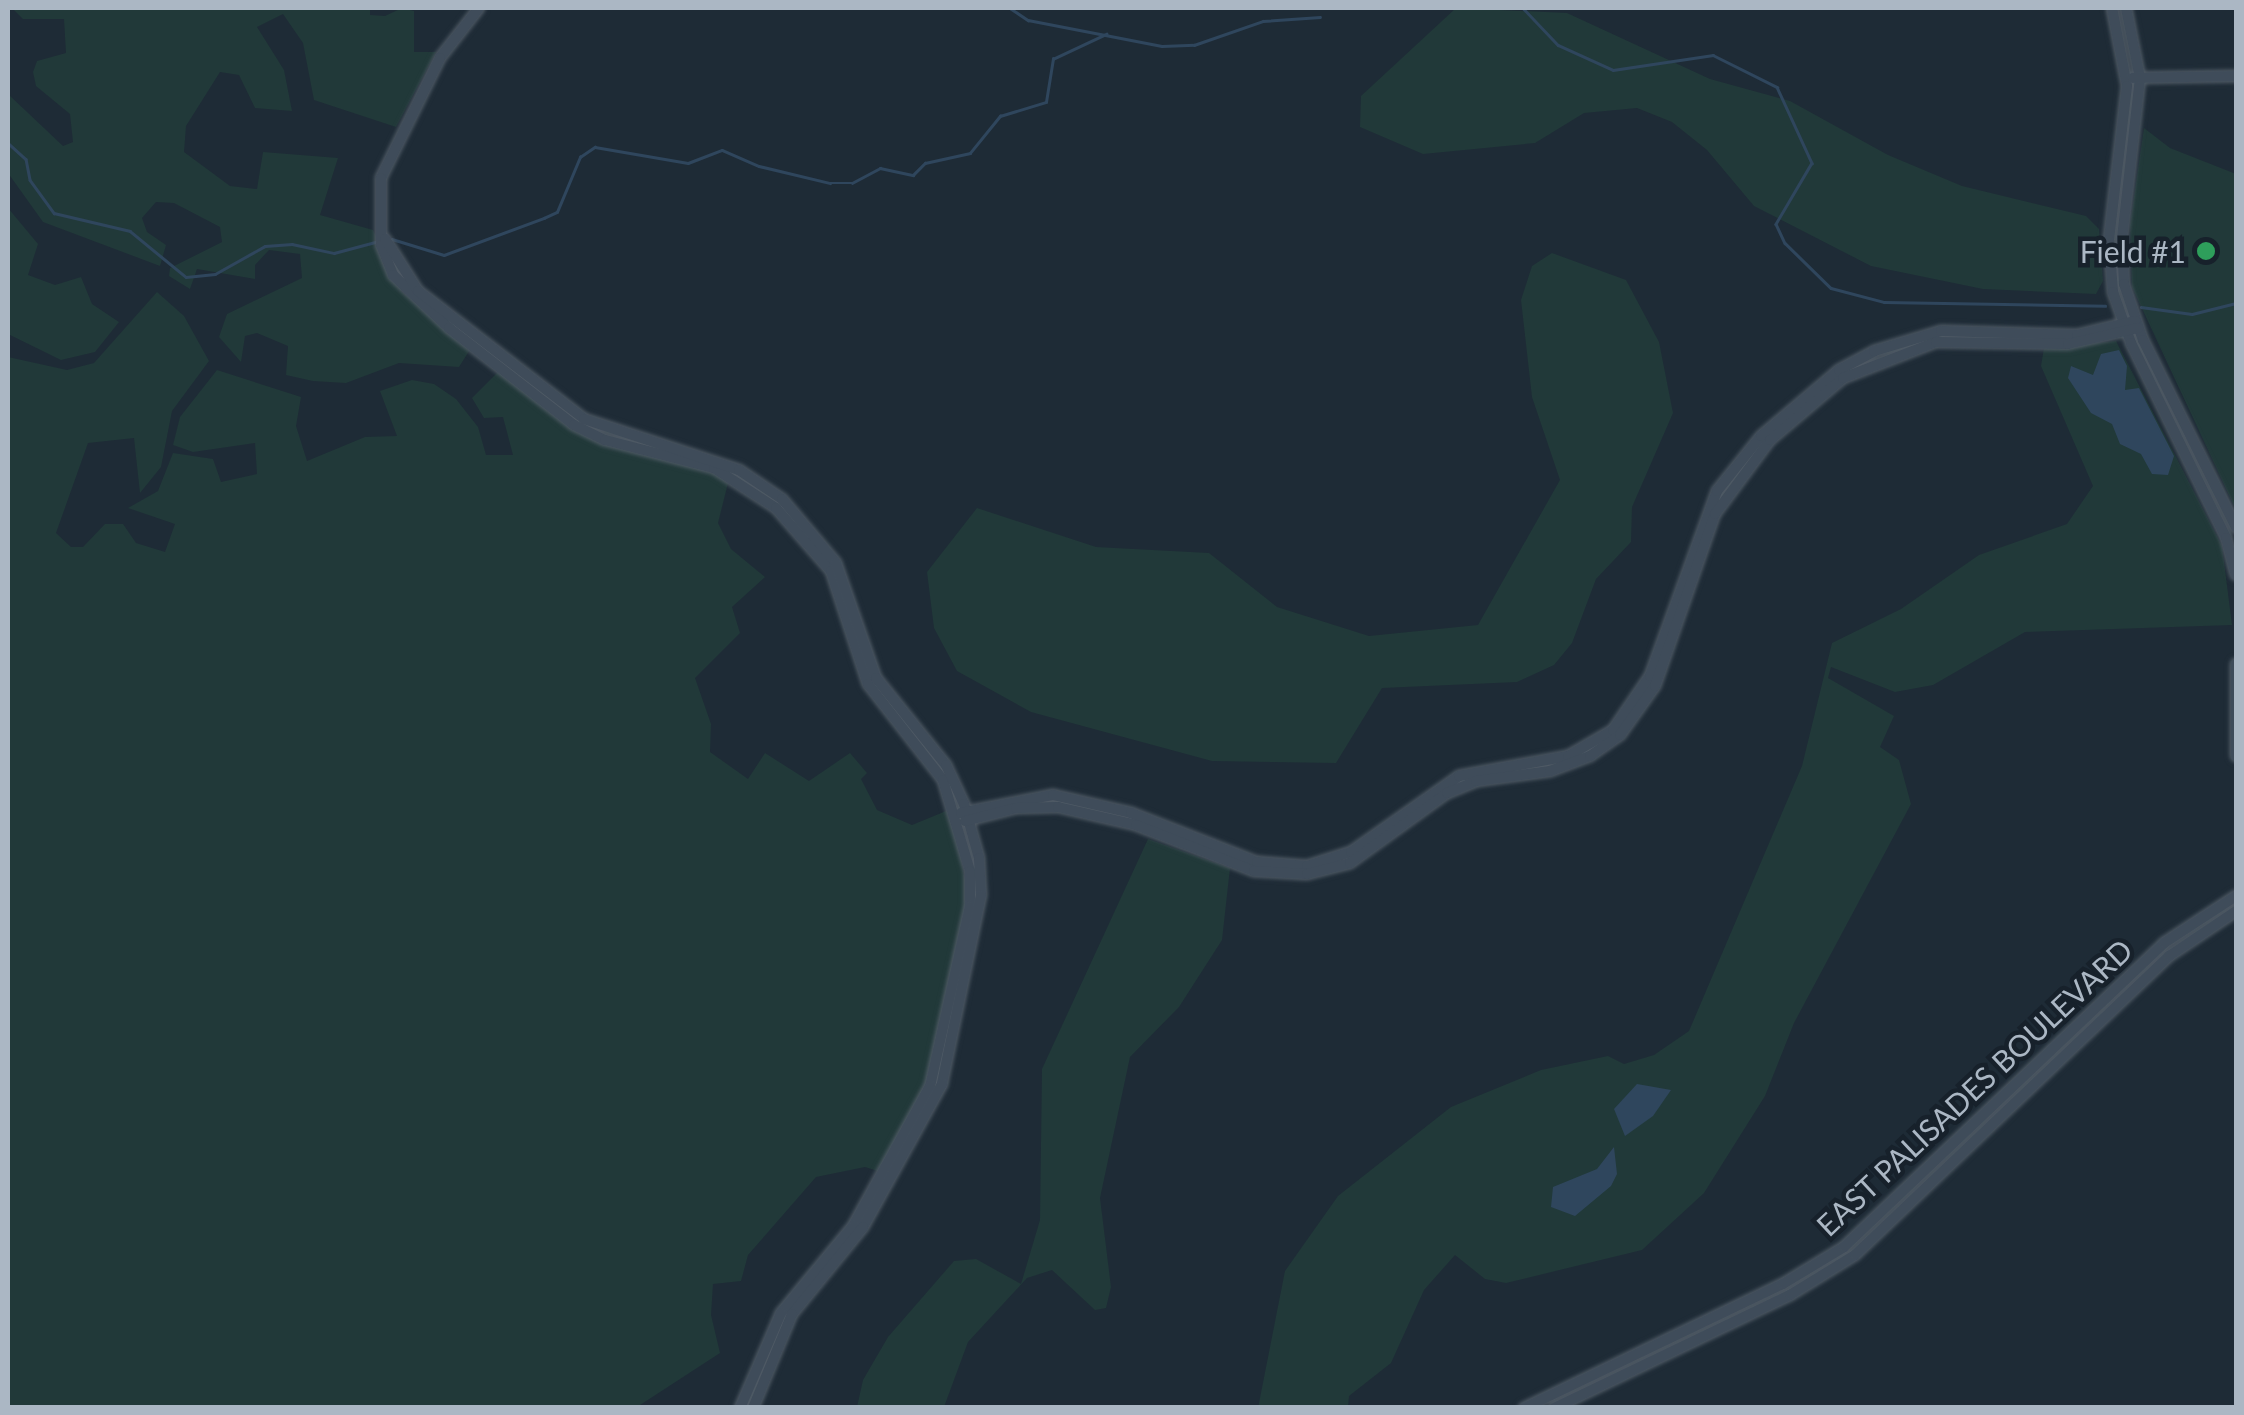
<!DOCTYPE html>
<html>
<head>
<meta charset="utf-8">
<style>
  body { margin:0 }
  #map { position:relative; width:2244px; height:1415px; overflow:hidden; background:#1e2b36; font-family:Lato,sans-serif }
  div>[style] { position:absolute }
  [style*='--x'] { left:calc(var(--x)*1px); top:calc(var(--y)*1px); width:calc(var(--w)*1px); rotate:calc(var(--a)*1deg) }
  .green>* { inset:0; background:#213939 }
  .water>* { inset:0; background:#2f465d }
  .stream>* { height:2.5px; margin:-1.25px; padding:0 1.25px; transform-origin:1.25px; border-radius:1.25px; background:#2f465d }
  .roads { filter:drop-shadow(0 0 2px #4f5a65) drop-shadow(0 0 2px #4f5a65) }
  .secondary>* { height:10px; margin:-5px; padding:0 5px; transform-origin:5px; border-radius:5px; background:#3f4c5a }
  .dots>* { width:28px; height:28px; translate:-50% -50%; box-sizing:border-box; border:5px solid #17212b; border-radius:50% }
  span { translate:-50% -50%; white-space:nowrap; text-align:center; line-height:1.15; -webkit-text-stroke:9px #17212b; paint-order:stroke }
  .poi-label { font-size:30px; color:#abb7c4 }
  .right { translate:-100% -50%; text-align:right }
  .street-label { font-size:30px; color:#abb7c4 }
  .frame { position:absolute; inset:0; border:10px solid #abb7c4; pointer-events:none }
</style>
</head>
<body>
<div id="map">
  <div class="green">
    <i style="clip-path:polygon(12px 8px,370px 8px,370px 15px,385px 16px,402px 8px,414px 11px,414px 52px,436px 52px,396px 127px,314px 100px,303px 43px,283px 14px,257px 27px,284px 70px,292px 111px,255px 108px,239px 75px,220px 72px,186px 126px,184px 152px,230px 186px,257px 189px,263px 152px,338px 158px,320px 215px,373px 230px,402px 292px,471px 348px,459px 367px,399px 363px,346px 383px,313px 381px,286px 375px,288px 346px,257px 333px,245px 336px,241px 362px,219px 337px,227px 314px,302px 278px,300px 254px,269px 250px,255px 265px,255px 279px,197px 269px,190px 289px,169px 276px,170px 268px,222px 242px,220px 227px,174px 203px,156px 202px,142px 218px,147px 232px,166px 245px,160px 266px,43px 222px,8px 173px,8px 94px,63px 146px,73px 142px,70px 114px,36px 86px,33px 72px,37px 61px,66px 53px,64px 19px,23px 19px)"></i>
    <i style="clip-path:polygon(1456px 8px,1567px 13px,1710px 79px,1790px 101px,1888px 155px,1962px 186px,2086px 216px,2099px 229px,2103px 281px,2096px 294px,1983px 289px,1871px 266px,1754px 206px,1707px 150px,1672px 122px,1637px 108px,1584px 113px,1535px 143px,1423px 154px,1360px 127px,1361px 96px)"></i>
    <i style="clip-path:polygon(2144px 128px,2170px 148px,2236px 174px,2236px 510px,2132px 287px,2130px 224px)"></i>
    <i style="clip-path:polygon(8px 208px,38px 244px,28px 275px,55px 285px,81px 277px,92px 304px,119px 322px,95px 352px,61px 360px,8px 334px)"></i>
    <i style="clip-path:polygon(1552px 253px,1626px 280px,1659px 342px,1673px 413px,1632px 507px,1631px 542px,1596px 579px,1572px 643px,1554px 665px,1517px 682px,1382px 688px,1336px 763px,1212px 761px,1031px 712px,957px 671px,934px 628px,927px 572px,977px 508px,1096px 547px,1209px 553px,1277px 607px,1369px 636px,1478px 625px,1560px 480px,1532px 397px,1521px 300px,1532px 266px)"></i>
    <i style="clip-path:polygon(157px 292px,184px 316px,209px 361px,172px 411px,161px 467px,140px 493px,134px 438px,88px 443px,56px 533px,71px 547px,83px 547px,105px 524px,123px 524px,136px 543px,165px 552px,175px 524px,128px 508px,158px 491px,173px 453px,213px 459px,221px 482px,257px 474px,255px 443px,193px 452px,173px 445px,180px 417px,217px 370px,301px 397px,296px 426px,307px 461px,365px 437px,397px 436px,380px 391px,412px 380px,434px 384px,456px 399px,478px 427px,486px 455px,513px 455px,503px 417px,484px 418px,472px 398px,500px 370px,569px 424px,729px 479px,718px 523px,731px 549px,765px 577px,732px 607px,740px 633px,695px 678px,711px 724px,710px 752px,748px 779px,765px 753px,809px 781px,850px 753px,867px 773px,861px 779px,877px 810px,912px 825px,951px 809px,968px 895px,934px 1067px,881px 1172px,865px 1167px,816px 1177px,748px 1255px,741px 1281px,713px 1284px,711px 1315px,720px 1353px,637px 1407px,8px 1407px,8px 357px,67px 370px,94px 363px)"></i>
    <i style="clip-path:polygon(2116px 341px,2222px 546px,2232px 625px,2025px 632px,1933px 685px,1895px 692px,1831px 667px,1828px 678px,1894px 716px,1880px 747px,1899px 760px,1911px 804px,1794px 1023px,1765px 1096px,1704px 1193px,1642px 1250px,1506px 1283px,1485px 1279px,1455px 1255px,1424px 1290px,1391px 1363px,1349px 1396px,1348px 1407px,1258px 1408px,1285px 1271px,1338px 1196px,1451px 1107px,1541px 1070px,1608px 1056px,1624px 1064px,1654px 1055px,1689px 1031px,1802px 766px,1832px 643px,1901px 609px,1979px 555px,2067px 524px,2093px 486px,2041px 366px,2044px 348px)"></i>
    <i style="clip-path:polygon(1148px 839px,1230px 868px,1222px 940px,1179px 1007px,1130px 1057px,1100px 1198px,1111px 1287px,1106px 1308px,1095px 1310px,1052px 1270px,1027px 1278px,968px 1342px,944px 1407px,857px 1407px,863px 1380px,888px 1337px,954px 1261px,976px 1259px,1021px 1284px,1040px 1220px,1042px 1069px)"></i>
  </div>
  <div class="water">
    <i style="clip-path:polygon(2119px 350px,2127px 366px,2125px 390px,2139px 388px,2174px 456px,2168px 475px,2152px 474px,2141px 454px,2120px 444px,2112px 424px,2091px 413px,2068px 378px,2071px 366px,2093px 375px,2101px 354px)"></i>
    <i style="clip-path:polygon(1637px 1084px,1671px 1090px,1653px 1116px,1625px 1136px,1614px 1109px)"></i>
    <i style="clip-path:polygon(1614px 1147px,1617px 1174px,1611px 1186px,1575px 1216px,1551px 1207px,1553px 1187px,1597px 1169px)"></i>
  </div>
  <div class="stream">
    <i style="--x:1010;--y:8;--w:22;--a:34"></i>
    <i style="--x:1028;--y:20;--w:136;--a:11"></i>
    <i style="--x:1162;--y:46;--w:32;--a:-2"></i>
    <i style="--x:1194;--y:45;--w:73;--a:-19.2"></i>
    <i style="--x:1263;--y:21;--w:57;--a:-4"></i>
    <i style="--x:1523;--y:8;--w:51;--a:46.6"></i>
    <i style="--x:1558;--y:45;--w:60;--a:24.4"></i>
    <i style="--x:1613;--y:70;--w:101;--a:-8.5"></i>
    <i style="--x:1713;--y:55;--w:72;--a:26.6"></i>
    <i style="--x:1777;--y:87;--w:84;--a:65.3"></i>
    <i style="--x:1812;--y:163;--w:71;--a:120.5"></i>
    <i style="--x:1776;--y:224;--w:21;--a:65"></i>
    <i style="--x:1785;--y:243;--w:64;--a:44.4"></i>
    <i style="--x:1831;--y:288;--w:55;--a:14.8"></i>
    <i style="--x:1884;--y:302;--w:221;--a:1"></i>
    <i style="--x:8;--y:143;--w:24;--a:42"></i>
    <i style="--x:26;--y:159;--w:21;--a:79"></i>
    <i style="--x:30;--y:180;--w:41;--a:54"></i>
    <i style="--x:54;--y:213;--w:78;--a:13.3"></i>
    <i style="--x:130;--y:231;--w:72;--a:39.4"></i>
    <i style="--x:186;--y:277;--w:29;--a:-6"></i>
    <i style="--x:215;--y:274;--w:57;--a:-29.2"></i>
    <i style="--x:265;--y:246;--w:27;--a:-4"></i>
    <i style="--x:292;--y:244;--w:43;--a:12.1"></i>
    <i style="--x:334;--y:253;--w:47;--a:-14.9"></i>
    <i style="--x:392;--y:239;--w:54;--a:17.1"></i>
    <i style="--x:444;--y:255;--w:107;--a:-20.3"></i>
    <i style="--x:544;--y:218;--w:14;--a:-25"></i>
    <i style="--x:557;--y:212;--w:60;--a:-67.3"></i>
    <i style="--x:580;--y:157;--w:18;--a:-34"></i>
    <i style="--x:595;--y:147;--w:94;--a:9.8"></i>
    <i style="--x:688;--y:163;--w:36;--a:-21"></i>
    <i style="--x:722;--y:150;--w:40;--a:23.4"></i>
    <i style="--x:759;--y:166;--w:73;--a:13.5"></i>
    <i style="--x:830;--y:183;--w:22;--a:0"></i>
    <i style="--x:852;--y:183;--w:32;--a:-28"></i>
    <i style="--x:880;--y:168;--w:34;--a:12"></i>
    <i style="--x:913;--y:175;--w:17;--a:-45"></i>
    <i style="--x:925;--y:163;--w:46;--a:-12.5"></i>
    <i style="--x:970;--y:153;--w:48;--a:-51"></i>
    <i style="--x:1000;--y:116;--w:48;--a:-16.9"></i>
    <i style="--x:1046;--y:102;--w:44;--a:-80.8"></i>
    <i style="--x:1053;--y:59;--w:59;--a:-25.3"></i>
    <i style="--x:2141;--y:307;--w:51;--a:7.8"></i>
    <i style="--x:2192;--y:314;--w:45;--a:-14"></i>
  </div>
  <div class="roads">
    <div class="secondary">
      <i style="--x:479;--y:8;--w:63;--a:128"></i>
      <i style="--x:440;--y:58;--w:134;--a:116.2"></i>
      <i style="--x:381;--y:178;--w:67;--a:90"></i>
      <i style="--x:381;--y:245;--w:32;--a:68"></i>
      <i style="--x:393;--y:275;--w:77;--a:43.4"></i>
      <i style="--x:449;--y:328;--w:158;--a:37.8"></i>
      <i style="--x:574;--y:425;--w:34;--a:26"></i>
      <i style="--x:605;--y:440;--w:113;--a:14.4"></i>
      <i style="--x:714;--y:468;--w:74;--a:32.8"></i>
      <i style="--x:776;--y:508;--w:84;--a:48.9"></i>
      <i style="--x:831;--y:571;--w:119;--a:71.9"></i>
      <i style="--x:868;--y:684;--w:122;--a:52"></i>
      <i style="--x:943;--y:780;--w:95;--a:73.5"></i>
      <i style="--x:970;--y:871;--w:35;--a:90"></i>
      <i style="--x:970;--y:906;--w:184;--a:102.5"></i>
      <i style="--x:930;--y:1086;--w:160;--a:118.8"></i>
      <i style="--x:853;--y:1226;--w:113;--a:129.6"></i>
      <i style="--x:781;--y:1313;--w:103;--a:113.3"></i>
      <i style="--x:2112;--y:8;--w:79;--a:79.1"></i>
      <i style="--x:2127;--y:86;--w:155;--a:96.7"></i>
      <i style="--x:2109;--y:240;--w:52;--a:85.6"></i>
      <i style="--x:2113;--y:292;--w:54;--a:70.6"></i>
      <i style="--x:2131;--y:343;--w:217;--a:64"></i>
      <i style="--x:2226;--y:538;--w:38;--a:75"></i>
      <i style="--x:2126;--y:8;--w:71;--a:78.7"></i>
      <i style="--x:2140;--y:78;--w:161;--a:96.4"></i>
      <i style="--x:2122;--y:238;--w:46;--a:87.5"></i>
      <i style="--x:2124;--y:284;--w:59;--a:71.3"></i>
      <i style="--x:2143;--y:340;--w:209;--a:63.6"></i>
      <i style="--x:2133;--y:78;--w:103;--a:-1.1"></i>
      <i style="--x:385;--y:239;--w:62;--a:57.6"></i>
      <i style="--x:418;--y:291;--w:210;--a:37.6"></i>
      <i style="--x:584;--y:419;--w:163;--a:18.2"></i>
      <i style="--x:739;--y:470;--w:52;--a:34"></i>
      <i style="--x:782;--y:499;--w:84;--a:49.8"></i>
      <i style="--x:836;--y:563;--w:122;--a:70.8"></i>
      <i style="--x:876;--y:678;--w:112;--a:51.2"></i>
      <i style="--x:946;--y:765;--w:43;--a:65.2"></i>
      <i style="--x:964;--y:804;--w:56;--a:74.5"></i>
      <i style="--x:979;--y:858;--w:37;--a:87"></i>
      <i style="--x:981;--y:895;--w:193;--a:101.7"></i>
      <i style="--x:942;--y:1084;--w:163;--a:118.9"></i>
      <i style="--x:863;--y:1227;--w:112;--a:129.2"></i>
      <i style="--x:792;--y:1314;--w:102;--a:112.5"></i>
      <i style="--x:2236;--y:664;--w:92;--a:90"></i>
      <i style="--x:961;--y:813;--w:94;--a:-11.1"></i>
      <i style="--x:1053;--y:795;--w:80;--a:13"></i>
      <i style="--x:1131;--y:813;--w:135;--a:21.3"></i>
      <i style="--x:1257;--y:862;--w:50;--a:4.6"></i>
      <i style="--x:1307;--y:866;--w:46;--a:-17.7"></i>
      <i style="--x:1351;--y:852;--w:132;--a:-35.1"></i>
      <i style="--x:1459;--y:776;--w:111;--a:-10.4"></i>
      <i style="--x:1568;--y:756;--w:52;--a:-30"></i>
      <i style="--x:1613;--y:730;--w:65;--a:-55.6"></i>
      <i style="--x:1650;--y:676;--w:197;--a:-70.1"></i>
      <i style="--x:1717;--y:491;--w:70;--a:-51.3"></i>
      <i style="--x:1761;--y:436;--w:102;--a:-40.2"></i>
      <i style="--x:1839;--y:370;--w:40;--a:-28"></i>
      <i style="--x:1874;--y:351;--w:70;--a:-16.6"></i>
      <i style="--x:1941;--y:331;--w:136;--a:1.7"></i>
      <i style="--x:2077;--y:335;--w:60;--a:-13.6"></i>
      <i style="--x:965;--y:821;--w:53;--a:-14.3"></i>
      <i style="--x:1016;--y:808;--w:42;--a:-1.4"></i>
      <i style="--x:1058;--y:807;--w:80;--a:13"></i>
      <i style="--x:1136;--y:825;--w:127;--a:21.3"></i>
      <i style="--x:1254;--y:871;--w:53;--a:3.2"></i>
      <i style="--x:1307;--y:874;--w:44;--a:-14.3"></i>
      <i style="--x:1350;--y:863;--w:120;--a:-35.8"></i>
      <i style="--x:1447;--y:793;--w:31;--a:-22"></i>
      <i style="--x:1476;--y:781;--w:75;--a:-7.7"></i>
      <i style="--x:1550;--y:771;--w:43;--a:-20.6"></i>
      <i style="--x:1590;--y:756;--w:37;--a:-35"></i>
      <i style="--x:1620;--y:735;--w:60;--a:-54.5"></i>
      <i style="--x:1655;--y:686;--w:182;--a:-70.8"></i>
      <i style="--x:1715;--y:514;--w:92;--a:-53.4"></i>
      <i style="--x:1770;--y:440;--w:96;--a:-40.3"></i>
      <i style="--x:1843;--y:378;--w:100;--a:-21.2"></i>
      <i style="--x:1936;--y:342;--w:132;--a:0.9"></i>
      <i style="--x:2068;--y:344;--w:72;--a:-12.9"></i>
      <i style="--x:1524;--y:1408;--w:287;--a:-25.6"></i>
      <i style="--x:1783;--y:1284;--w:71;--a:-31.2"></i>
      <i style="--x:1844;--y:1247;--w:441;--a:-43.5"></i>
      <i style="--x:2164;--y:943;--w:86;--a:-33.1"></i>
      <i style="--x:1554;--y:1408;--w:262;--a:-25.6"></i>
      <i style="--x:1790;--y:1295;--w:76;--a:-31.6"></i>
      <i style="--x:1855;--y:1255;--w:434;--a:-43.6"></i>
      <i style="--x:2169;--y:956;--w:81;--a:-33.9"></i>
    </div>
  </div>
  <div class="dots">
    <i style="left:2206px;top:251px;background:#2e9e5b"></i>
  </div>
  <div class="poi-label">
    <span class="right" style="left:2186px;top:251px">Field #1</span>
  </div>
  <div class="street-label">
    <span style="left:1974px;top:1087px;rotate:-43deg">EAST PALISADES BOULEVARD</span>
  </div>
  <div class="frame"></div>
</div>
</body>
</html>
